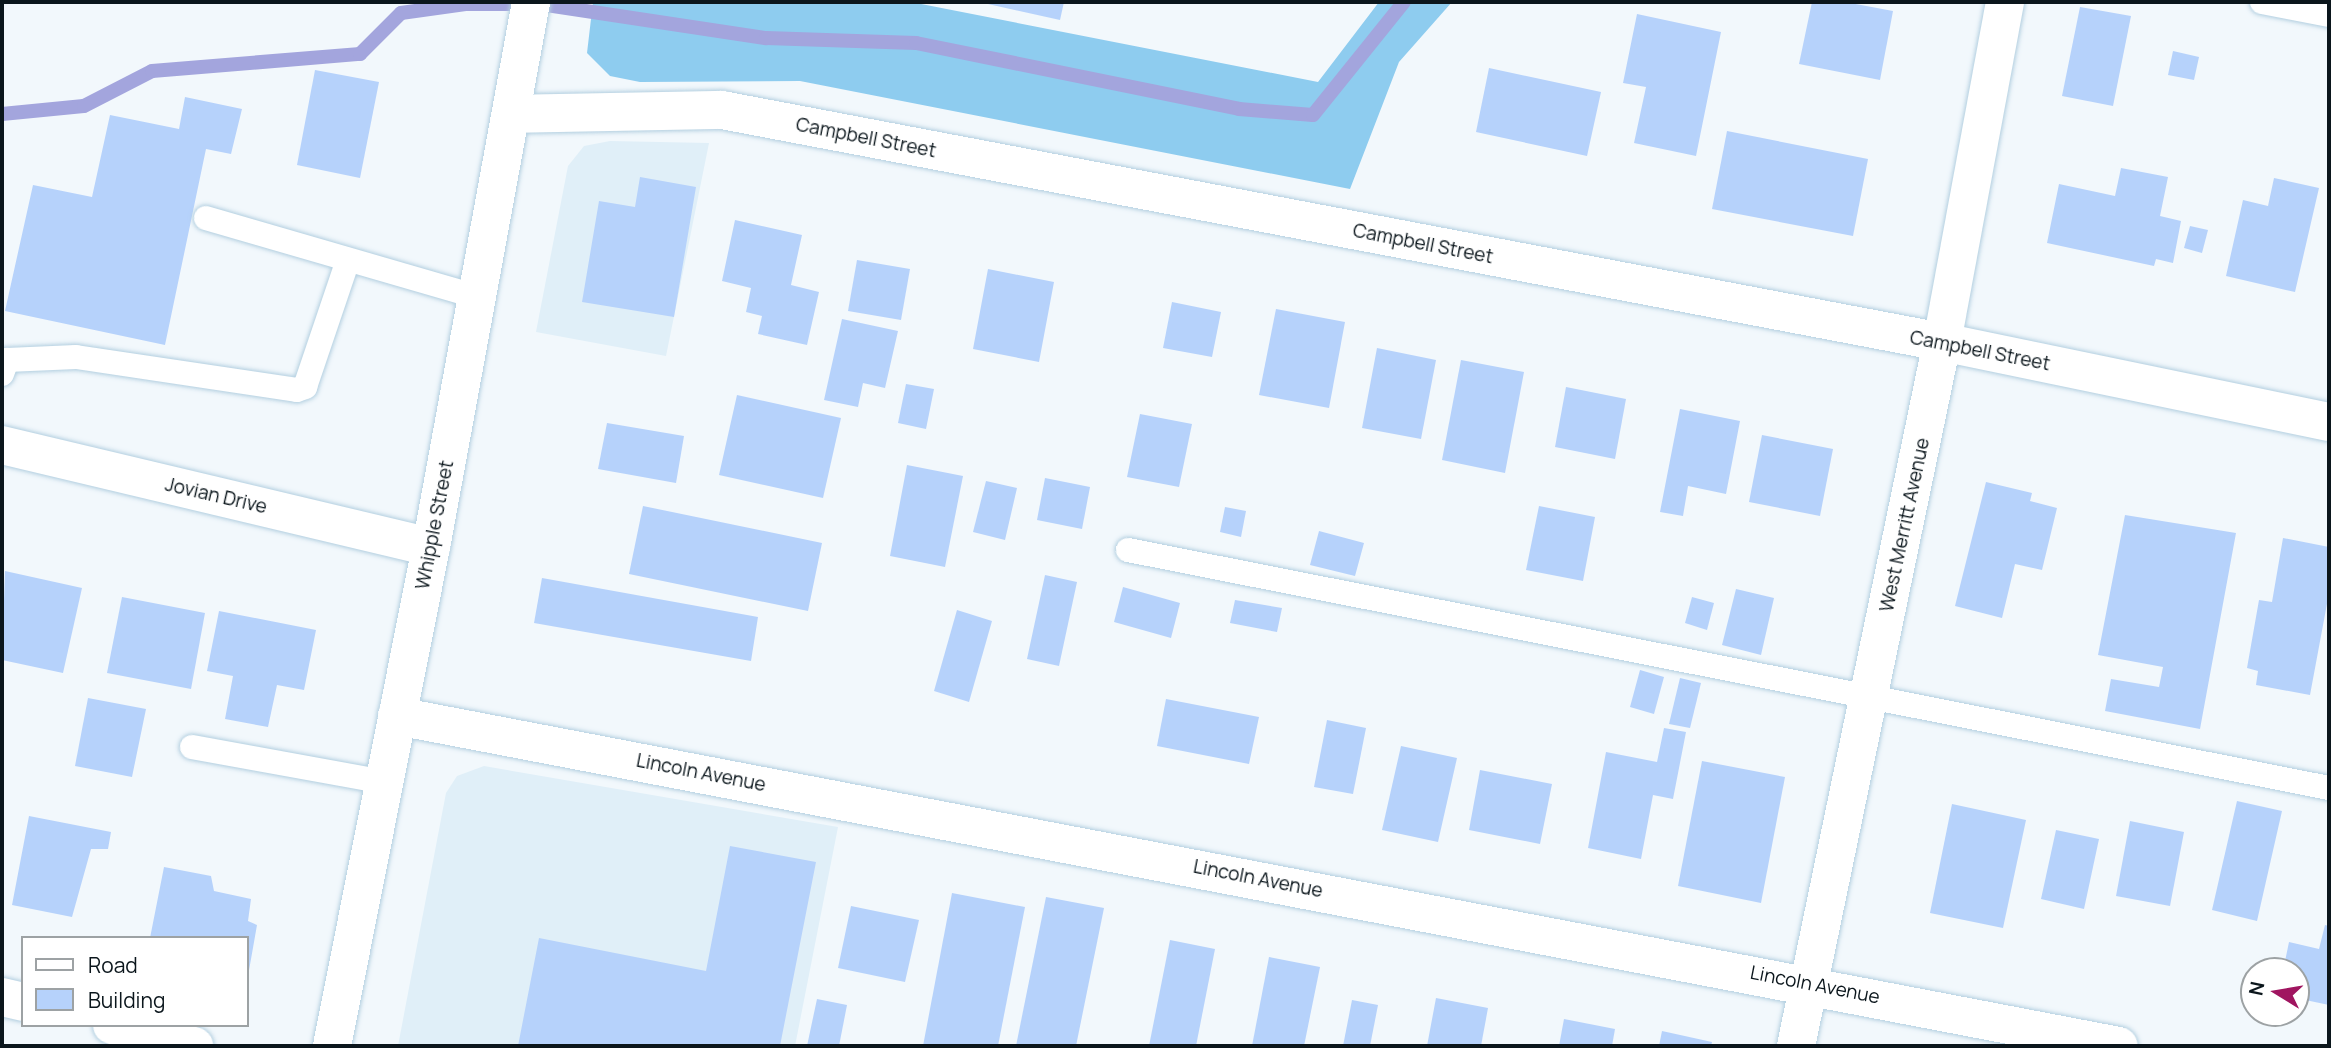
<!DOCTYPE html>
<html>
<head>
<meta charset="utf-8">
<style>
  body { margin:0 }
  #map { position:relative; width:2331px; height:1048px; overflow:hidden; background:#f2f8fc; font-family:Manrope,sans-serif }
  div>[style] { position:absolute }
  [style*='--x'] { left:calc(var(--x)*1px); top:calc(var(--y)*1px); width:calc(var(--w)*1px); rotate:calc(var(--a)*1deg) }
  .built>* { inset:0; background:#e0eff8 }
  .forest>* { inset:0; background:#8eccef }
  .stream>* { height:14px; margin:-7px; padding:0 7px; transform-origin:7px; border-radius:7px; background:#a3a5dd }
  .building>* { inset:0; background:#b6d2fb }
  .roads { filter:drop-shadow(0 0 2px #b3cfe0) drop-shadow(0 0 2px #b3cfe0) }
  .service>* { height:24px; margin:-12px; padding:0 12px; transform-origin:12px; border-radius:12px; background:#fff }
  .minor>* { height:38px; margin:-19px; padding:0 19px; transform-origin:19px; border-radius:19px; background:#fff }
  .primary>* { height:38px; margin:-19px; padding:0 19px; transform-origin:19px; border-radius:19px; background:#fff }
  span { translate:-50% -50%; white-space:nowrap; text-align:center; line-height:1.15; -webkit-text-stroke:5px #fff; paint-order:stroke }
  .street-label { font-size:19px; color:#0b161c }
  .frame { position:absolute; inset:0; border:4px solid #0b161c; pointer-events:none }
  .legend { position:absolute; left:21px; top:936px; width:228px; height:91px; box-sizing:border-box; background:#fff; border:2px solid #9da2a4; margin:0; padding:9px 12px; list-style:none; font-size:21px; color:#0b161c }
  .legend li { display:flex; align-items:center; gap:14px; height:35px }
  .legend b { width:35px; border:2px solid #9da2a4 }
  .north { position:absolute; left:2240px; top:957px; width:70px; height:70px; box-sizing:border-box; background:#fff; border:2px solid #9da2a4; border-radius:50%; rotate:281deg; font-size:19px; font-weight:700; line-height:28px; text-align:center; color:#0b161c }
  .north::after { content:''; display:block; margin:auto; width:24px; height:32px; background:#a01560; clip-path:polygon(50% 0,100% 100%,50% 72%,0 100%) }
</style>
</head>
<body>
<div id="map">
  <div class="built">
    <i style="clip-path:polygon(610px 141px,709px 143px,666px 356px,536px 332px,568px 166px,584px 146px)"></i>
    <i style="clip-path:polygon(484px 766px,838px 827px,795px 1046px,398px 1046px,446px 793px,457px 776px)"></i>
  </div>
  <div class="forest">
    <i style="clip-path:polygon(593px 2px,911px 2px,1318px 82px,1379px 2px,1452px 2px,1399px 62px,1350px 189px,800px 81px,640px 82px,610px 76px,587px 53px)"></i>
  </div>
  <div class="stream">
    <i style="--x:2;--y:114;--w:82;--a:-5.6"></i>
    <i style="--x:84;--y:106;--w:76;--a:-27.2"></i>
    <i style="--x:152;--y:71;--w:209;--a:-4.7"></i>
    <i style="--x:360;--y:54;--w:58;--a:-45"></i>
    <i style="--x:401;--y:13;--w:65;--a:-8"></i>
    <i style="--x:465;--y:4;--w:75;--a:0"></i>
    <i style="--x:540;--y:4;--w:229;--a:8.6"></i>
    <i style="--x:766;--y:38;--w:150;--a:1.9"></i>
    <i style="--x:916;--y:43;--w:330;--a:11.5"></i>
    <i style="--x:1239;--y:109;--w:74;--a:4.6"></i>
    <i style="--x:1313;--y:115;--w:145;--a:-51.2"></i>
  </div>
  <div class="building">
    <i style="clip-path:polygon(979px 2px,1064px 2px,1060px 20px)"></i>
    <i style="clip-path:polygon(1812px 2px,1845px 2px,1893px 11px,1880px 80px,1799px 64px)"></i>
    <i style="clip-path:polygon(2080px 7px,2131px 16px,2113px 106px,2062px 96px)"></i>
    <i style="clip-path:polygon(1637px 14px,1721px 32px,1696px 156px,1634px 143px,1646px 87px,1623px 83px)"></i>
    <i style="clip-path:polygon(2173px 51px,2199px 57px,2194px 80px,2168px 75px)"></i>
    <i style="clip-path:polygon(1489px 68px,1601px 92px,1587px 156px,1476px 132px)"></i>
    <i style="clip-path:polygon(315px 70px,379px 82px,360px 178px,297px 165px)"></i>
    <i style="clip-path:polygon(185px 97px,242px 109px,231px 154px,206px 149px,165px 345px,5px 311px,33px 185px,92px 197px,110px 115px,179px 129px)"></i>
    <i style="clip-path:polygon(1727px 131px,1868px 159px,1853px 236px,1712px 209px)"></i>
    <i style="clip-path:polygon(2121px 168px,2168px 177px,2160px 216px,2181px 221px,2173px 263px,2156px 259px,2154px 266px,2047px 243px,2059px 184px,2115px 196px)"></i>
    <i style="clip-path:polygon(640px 177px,696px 187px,674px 317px,582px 302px,599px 201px,635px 207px)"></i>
    <i style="clip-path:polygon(2274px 178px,2319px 188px,2295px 292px,2226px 276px,2243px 200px,2268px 206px)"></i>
    <i style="clip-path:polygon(735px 220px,802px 235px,791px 285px,819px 292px,807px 345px,758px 334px,762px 316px,746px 312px,751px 288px,722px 281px)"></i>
    <i style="clip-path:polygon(2190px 226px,2208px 230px,2202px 253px,2184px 248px)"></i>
    <i style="clip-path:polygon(857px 260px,910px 269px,901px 320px,848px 311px)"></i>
    <i style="clip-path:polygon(988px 269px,1054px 282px,1039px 362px,973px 349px)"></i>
    <i style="clip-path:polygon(1172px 302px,1221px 312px,1212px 357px,1163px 348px)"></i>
    <i style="clip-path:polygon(1276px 309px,1345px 322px,1329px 408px,1259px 395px)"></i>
    <i style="clip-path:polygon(842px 319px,898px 331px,885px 388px,863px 383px,858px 407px,824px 400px)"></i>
    <i style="clip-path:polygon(1377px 348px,1436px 360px,1421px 439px,1362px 428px)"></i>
    <i style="clip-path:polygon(1461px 360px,1524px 372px,1505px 473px,1442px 460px)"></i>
    <i style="clip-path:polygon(906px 384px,934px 389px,926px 429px,898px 423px)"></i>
    <i style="clip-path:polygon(1566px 387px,1626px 399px,1615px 459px,1555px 447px)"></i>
    <i style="clip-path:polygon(737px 395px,841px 418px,823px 498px,719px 475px)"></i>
    <i style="clip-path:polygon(1680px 409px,1740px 421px,1726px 494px,1688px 486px,1683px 516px,1660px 512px)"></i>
    <i style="clip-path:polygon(1140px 414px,1192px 424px,1179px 487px,1127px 477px)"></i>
    <i style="clip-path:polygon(607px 423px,684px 436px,676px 483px,598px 469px)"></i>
    <i style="clip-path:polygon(1762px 435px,1833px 449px,1820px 516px,1749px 502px)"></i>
    <i style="clip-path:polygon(907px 465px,963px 476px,945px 567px,890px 556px)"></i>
    <i style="clip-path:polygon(1045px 478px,1090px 487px,1082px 529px,1037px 520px)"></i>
    <i style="clip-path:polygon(986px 481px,1017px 488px,1005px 540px,973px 532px)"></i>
    <i style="clip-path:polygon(1986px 482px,2032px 493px,2030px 501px,2057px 508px,2042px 570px,2015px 564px,2002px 618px,1955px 606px)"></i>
    <i style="clip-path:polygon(643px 506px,822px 543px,808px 611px,629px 574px)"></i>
    <i style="clip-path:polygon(1539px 506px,1595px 517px,1583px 581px,1526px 570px)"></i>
    <i style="clip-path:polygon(1225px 507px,1246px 511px,1241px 537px,1220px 532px)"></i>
    <i style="clip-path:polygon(2125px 515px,2236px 533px,2200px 729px,2105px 711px,2111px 679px,2159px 687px,2163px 667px,2098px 655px)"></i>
    <i style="clip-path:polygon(1319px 531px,1364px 543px,1355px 576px,1310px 565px)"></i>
    <i style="clip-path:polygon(2283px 538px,2329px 547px,2329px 593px,2310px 695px,2256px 685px,2258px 671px,2247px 668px,2259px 600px,2272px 602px)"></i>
    <i style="clip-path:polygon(5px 571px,82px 588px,63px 673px,2px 660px)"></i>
    <i style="clip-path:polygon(1045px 575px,1077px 582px,1059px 666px,1027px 659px)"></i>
    <i style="clip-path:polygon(542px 578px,758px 617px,751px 661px,534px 623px)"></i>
    <i style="clip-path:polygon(1123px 587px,1180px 603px,1171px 638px,1114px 622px)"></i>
    <i style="clip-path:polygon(1736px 589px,1774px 598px,1761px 655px,1722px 645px)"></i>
    <i style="clip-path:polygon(122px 597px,205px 613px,191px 689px,107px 673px)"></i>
    <i style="clip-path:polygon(1692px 597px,1714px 603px,1707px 630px,1685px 623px)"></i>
    <i style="clip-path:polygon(1235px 600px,1282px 608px,1277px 632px,1230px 623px)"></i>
    <i style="clip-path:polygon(957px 610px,992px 621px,969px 702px,934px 691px)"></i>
    <i style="clip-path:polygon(219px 611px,316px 630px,304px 690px,277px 685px,268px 727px,225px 719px,233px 676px,207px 671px)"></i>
    <i style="clip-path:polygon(1640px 670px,1664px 677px,1654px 714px,1630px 707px)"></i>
    <i style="clip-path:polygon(1680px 678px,1701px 683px,1690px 728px,1669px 724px)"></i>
    <i style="clip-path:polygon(88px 698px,146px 709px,132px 777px,75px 766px)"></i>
    <i style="clip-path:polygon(1166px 699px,1259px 717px,1249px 764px,1157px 746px)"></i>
    <i style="clip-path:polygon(1327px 720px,1366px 728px,1353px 794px,1314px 787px)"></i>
    <i style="clip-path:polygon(1664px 728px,1686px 732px,1673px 799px,1653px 795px,1641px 859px,1588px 848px,1606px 752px,1657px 762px)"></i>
    <i style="clip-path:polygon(1401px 746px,1457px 758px,1438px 842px,1382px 830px)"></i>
    <i style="clip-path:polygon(1702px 761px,1785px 777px,1761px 903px,1678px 886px)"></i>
    <i style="clip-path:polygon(1480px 770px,1552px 784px,1540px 844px,1469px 830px)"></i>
    <i style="clip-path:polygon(2237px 801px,2282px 811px,2257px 921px,2212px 910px)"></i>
    <i style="clip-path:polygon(1952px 804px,2026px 820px,2003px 928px,1930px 913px)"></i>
    <i style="clip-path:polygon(29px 816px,111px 832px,108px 849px,91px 849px,72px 917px,12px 905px)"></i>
    <i style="clip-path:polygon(2130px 821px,2184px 832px,2170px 906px,2116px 896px)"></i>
    <i style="clip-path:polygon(2056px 830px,2099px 839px,2084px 909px,2041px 899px)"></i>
    <i style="clip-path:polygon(730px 846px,816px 862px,780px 1046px,518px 1046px,539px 938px,706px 971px)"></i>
    <i style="clip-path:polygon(164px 867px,211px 876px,214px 891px,251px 899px,248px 921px,257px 925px,248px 976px,247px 938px,150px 938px)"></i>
    <i style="clip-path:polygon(952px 893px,1025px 907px,998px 1046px,923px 1046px)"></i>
    <i style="clip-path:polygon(1046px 897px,1104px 908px,1076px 1046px,1016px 1046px)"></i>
    <i style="clip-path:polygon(851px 906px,919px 920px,905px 982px,838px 968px)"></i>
    <i style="clip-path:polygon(2325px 925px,2329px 926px,2329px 1005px,2296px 998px,2296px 971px,2283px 971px,2289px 942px,2319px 949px)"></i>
    <i style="clip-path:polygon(1170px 940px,1215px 949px,1196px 1046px,1149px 1046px)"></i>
    <i style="clip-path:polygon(1269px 957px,1320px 967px,1304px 1046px,1252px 1046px)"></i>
    <i style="clip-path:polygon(1436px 998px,1488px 1008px,1481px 1046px,1427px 1046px)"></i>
    <i style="clip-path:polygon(817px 999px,847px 1005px,839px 1046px,807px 1046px)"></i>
    <i style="clip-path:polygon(1352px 1000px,1378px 1005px,1370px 1046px,1343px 1046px)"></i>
    <i style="clip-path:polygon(1564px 1019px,1615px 1029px,1612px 1046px,1559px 1046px)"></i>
    <i style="clip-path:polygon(1662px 1031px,1712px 1042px,1711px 1046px,1659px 1046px)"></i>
  </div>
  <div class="roads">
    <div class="service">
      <i style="--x:2262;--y:2;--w:68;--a:11"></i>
      <i style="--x:206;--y:218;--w:283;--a:16.2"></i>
      <i style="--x:2;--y:374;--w:15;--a:-70"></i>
      <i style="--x:7;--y:360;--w:69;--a:-2.5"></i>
      <i style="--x:76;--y:357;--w:223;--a:8.5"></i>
      <i style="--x:297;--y:390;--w:9;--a:-21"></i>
      <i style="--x:305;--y:387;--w:134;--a:-71.3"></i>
      <i style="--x:1128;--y:550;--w:1224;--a:11.21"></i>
      <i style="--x:192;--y:747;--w:195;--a:10.3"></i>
    </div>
    <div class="minor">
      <i style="--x:512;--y:114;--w:210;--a:-1.1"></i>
      <i style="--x:722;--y:110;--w:1242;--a:10.77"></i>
      <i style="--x:1942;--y:342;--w:395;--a:11.7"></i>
      <i style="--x:2;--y:445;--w:441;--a:13.4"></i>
      <i style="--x:397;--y:716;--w:1753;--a:10.85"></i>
      <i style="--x:2;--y:997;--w:22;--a:13"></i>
      <i style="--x:112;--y:1025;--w:85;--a:14.4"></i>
      <i style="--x:1796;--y:1046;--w:719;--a:-78.28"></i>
      <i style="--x:1942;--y:342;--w:346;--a:-79.5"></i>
    </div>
    <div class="primary">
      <i style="--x:332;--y:1046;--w:509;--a:-78.78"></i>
      <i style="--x:431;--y:547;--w:554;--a:-79.6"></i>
    </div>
  </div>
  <div class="street-label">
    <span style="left:866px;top:138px;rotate:11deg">Campbell Street</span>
    <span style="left:1423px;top:244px;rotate:11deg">Campbell Street</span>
    <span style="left:1980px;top:351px;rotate:11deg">Campbell Street</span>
    <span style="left:216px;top:496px;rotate:13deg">Jovian Drive</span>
    <span style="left:435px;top:525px;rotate:-79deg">Whipple Street</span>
    <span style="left:1905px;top:525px;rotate:-78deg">West Merritt Avenue</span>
    <span style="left:701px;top:773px;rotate:11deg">Lincoln Avenue</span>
    <span style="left:1258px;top:879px;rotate:11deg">Lincoln Avenue</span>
    <span style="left:1815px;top:985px;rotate:11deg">Lincoln Avenue</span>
  </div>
  <div class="frame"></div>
  <ul class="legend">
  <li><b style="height:9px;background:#fff"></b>Road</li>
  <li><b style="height:19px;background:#b6d2fb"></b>Building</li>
  </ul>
  <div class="north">N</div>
</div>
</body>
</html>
